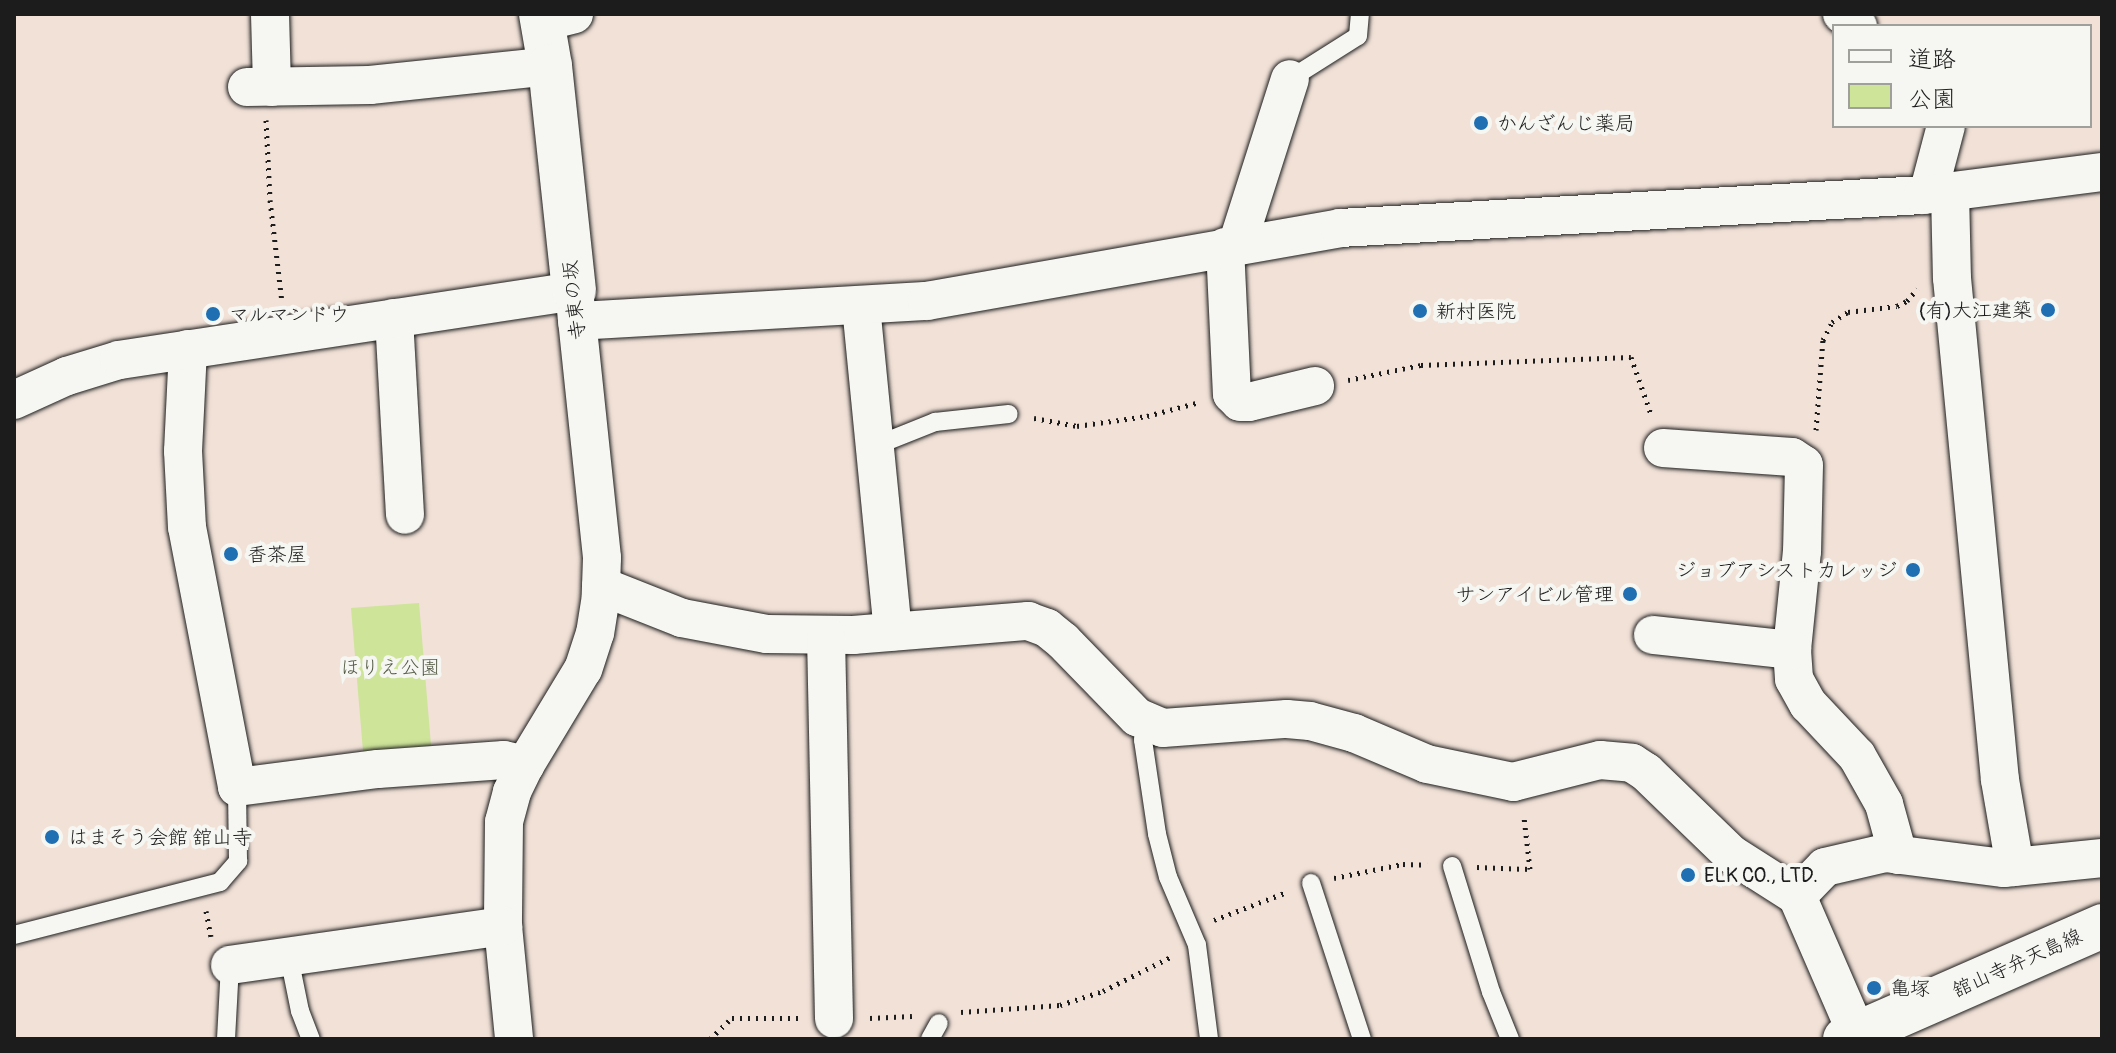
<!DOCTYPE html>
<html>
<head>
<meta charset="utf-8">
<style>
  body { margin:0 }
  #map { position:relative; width:2116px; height:1053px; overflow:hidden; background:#f1e1d7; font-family:Pangolin,"Klee One",sans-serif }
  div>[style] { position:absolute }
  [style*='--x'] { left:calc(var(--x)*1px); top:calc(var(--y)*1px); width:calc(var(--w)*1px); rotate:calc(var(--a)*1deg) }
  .green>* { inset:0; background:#cde499 }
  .path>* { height:5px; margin-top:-2.5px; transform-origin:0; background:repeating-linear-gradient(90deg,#1c1c1c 0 2px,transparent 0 8px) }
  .roads { filter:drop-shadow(0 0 2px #1c1c1c) drop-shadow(0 0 2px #1c1c1c) }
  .lane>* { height:18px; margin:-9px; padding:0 9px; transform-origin:9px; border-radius:9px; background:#f6f6f2 }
  .street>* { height:38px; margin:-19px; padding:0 19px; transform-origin:19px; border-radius:19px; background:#f6f6f2 }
  .secondary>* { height:44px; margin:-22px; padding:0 22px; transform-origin:22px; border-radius:22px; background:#f6f6f2 }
  .dots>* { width:22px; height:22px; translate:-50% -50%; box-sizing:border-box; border:4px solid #f6f6f2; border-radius:50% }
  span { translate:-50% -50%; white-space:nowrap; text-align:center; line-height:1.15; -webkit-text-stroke:8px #f6f6f2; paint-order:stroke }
  .poi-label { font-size:20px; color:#1c1c1c }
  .left { translate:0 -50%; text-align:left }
  .right { translate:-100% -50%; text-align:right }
  .street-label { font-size:20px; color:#1c1c1c }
  .park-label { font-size:20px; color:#515842 }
  .frame { position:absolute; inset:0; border:16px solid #1c1c1c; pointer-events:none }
  .legend { position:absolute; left:1832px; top:24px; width:260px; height:104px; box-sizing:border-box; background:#f6f6f2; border:2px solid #9f9f9c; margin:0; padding:10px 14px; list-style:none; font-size:24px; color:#1c1c1c }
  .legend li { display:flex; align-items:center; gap:16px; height:40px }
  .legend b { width:40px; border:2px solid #9f9f9c }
</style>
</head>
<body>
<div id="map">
  <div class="green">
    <i style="clip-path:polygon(419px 603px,432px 757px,364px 763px,351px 608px)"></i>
  </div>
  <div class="path">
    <i style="--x:266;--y:120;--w:80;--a:87.1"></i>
    <i style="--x:270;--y:200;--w:103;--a:83.3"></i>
    <i style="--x:1348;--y:380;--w:75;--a:-11.6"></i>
    <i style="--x:1421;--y:365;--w:210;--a:-2.2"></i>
    <i style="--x:1631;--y:357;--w:60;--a:70.7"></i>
    <i style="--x:1034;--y:418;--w:44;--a:10.5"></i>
    <i style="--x:1077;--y:426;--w:71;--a:-8.1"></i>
    <i style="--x:1147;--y:416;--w:55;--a:-14.8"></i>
    <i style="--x:1816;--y:430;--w:90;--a:-85.6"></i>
    <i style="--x:1823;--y:340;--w:20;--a:-63"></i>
    <i style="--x:1832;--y:322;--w:19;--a:-32"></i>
    <i style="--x:1848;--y:312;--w:49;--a:-7"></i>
    <i style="--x:1897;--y:306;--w:11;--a:-27"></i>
    <i style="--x:1907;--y:301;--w:16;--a:-50"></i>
    <i style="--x:1477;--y:867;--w:53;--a:2.2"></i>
    <i style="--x:1530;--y:869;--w:52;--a:-96.6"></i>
    <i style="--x:1334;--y:878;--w:70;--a:-11.5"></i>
    <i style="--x:1403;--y:864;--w:24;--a:2"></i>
    <i style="--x:206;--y:911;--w:26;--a:79"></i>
    <i style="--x:1214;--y:920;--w:78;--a:-21"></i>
    <i style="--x:961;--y:1012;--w:99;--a:-4"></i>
    <i style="--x:1060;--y:1005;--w:45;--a:-18"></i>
    <i style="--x:1103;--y:991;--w:78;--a:-26.6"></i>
    <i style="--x:870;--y:1018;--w:42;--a:-2.7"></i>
    <i style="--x:710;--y:1039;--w:30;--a:-44"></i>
    <i style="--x:732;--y:1018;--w:68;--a:0"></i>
  </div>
  <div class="roads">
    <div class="lane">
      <i style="--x:1290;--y:79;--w:80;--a:-32.3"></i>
      <i style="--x:1358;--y:36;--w:22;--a:-85"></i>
      <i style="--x:875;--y:446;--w:65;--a:-21.8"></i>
      <i style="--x:935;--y:422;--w:74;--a:-6.2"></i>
      <i style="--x:1145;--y:722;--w:18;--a:96"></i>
      <i style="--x:1143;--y:740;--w:95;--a:81.5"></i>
      <i style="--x:1157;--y:834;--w:44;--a:75.7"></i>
      <i style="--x:1168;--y:877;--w:74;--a:66.9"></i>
      <i style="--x:1197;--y:945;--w:95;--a:82.7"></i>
      <i style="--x:1452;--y:866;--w:132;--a:72.8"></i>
      <i style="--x:1491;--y:992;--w:51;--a:68"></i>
      <i style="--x:1311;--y:883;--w:164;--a:71.9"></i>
      <i style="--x:14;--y:935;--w:213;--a:-14.4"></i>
      <i style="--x:220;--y:882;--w:28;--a:-49"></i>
      <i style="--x:238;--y:861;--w:74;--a:-90.8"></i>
      <i style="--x:289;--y:957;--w:55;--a:78.5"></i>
      <i style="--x:300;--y:1011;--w:30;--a:69"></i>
      <i style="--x:226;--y:1039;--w:74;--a:-86.9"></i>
      <i style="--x:930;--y:1039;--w:18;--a:-61"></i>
    </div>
    <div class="street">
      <i style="--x:270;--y:14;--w:73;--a:88.4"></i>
      <i style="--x:1842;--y:14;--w:20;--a:37"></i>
      <i style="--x:543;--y:22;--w:32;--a:-14"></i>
      <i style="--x:247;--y:87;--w:123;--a:-0.9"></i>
      <i style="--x:370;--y:85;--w:181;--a:-6"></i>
      <i style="--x:1950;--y:192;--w:86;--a:88.7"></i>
      <i style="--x:1952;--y:278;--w:504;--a:84.54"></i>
      <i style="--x:2000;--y:780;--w:88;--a:80.2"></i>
      <i style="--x:1928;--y:194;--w:70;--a:-75.2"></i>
      <i style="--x:1237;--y:245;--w:174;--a:-72.3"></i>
      <i style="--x:1225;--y:247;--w:147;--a:87.3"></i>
      <i style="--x:1232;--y:394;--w:11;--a:45"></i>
      <i style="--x:1240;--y:402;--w:9;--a:0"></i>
      <i style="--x:1249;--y:402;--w:68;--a:-13.6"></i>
      <i style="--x:861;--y:306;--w:327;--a:84.4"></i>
      <i style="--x:394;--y:318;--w:197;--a:86.8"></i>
      <i style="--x:577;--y:321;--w:351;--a:-3.3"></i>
      <i style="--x:927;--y:301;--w:419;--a:-10"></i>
      <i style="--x:1340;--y:228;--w:584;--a:-3.24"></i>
      <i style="--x:1923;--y:195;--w:180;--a:-7.3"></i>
      <i style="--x:188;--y:349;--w:102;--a:92.8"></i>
      <i style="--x:183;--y:451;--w:76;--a:87"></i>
      <i style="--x:187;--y:527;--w:265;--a:79.1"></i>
      <i style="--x:237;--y:787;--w:142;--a:-7.3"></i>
      <i style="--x:378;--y:769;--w:126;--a:-4.1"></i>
      <i style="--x:504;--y:760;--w:22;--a:13"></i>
      <i style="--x:14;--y:400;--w:58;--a:-24.4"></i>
      <i style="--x:67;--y:376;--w:54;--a:-17.1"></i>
      <i style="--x:119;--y:360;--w:460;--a:-8.6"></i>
      <i style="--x:574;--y:291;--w:268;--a:84"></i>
      <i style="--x:602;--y:558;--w:38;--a:92"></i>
      <i style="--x:601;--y:596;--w:37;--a:99"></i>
      <i style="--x:595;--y:633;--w:38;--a:108"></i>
      <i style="--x:583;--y:669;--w:112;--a:121.1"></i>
      <i style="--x:525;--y:765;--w:30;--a:116"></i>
      <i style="--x:512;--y:792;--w:31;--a:105"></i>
      <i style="--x:504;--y:822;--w:104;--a:90.6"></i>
      <i style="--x:503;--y:926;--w:114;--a:84.4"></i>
      <i style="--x:1663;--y:448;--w:129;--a:4"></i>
      <i style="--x:1792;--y:457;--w:14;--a:34"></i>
      <i style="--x:1804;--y:465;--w:86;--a:91.3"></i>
      <i style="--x:1802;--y:551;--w:100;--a:95.8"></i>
      <i style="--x:1792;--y:650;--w:29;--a:86"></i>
      <i style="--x:1794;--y:679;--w:29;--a:61"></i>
      <i style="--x:1808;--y:704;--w:71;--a:46.7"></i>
      <i style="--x:1857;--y:756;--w:55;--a:60.6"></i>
      <i style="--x:1884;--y:804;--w:53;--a:74.6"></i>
      <i style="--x:601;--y:586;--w:87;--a:21.6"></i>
      <i style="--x:682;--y:618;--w:86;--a:10.7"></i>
      <i style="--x:767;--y:634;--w:86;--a:0.7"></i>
      <i style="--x:853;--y:635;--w:176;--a:-4.6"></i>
      <i style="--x:1028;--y:621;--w:20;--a:20"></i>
      <i style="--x:1047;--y:628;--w:21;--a:39"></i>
      <i style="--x:1063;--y:641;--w:106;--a:45.8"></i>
      <i style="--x:1137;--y:717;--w:28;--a:23"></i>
      <i style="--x:1163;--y:728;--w:124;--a:-4.2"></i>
      <i style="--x:1287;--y:719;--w:23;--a:5"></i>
      <i style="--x:1310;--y:721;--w:46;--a:15.3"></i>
      <i style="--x:1354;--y:733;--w:79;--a:23"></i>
      <i style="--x:1427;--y:764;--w:88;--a:11.8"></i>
      <i style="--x:1513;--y:782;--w:90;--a:-14.2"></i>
      <i style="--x:1600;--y:760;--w:32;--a:5"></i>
      <i style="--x:1632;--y:763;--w:17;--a:33"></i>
      <i style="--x:1646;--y:772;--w:118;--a:44"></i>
      <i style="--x:1731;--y:854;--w:78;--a:32.5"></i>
      <i style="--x:1797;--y:896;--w:150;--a:66.5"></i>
      <i style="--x:1653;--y:635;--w:140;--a:6.2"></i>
      <i style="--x:826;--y:636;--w:383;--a:88.8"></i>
      <i style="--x:1797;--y:896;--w:40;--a:-46"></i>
      <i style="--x:1825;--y:867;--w:62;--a:-13.1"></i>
      <i style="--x:1885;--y:853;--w:120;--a:7.2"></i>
      <i style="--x:2004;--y:868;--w:99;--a:-5.8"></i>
      <i style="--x:230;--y:965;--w:276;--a:-8.1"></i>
    </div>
    <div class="secondary">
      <i style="--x:541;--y:14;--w:53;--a:80.2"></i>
      <i style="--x:550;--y:66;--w:226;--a:83.9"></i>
      <i style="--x:1845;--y:1039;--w:281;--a:-23.7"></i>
    </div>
  </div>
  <div class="dots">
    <i style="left:1481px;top:123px;background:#1f6fb2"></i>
    <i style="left:2048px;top:310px;background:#1f6fb2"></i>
    <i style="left:1420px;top:311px;background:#1f6fb2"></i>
    <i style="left:213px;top:314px;background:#1f6fb2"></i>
    <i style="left:231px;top:554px;background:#1f6fb2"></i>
    <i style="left:1913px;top:570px;background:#1f6fb2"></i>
    <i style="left:1630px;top:594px;background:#1f6fb2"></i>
    <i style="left:52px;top:837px;background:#1f6fb2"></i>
    <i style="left:1688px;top:875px;background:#1f6fb2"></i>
    <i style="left:1874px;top:988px;background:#1f6fb2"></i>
  </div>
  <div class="poi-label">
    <span class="left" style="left:1497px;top:123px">かんざんじ薬局</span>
    <span class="right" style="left:2032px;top:310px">(有)大江建築</span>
    <span class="left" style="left:1436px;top:311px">新村医院</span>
    <span class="left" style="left:229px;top:314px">マルマンドウ</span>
    <span class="left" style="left:247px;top:554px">香茶屋</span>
    <span class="right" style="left:1897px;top:570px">ジョブアシストカレッジ</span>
    <span class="right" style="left:1614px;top:594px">サンアイビル管理</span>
    <span class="left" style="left:68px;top:837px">はまそう会館 舘山寺</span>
    <span class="left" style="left:1704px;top:875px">ELK CO., LTD.</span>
    <span class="left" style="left:1890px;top:988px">亀塚</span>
  </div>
  <div class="street-label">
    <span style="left:574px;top:300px;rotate:-96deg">寺東の坂</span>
    <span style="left:2017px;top:963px;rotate:-24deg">舘山寺弁天島線</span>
  </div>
  <div class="park-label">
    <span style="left:390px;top:667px">ほりえ公園</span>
  </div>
  <div class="frame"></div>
  <ul class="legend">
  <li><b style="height:10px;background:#f6f6f2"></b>道路</li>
  <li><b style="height:22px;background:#cde499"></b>公園</li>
  </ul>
</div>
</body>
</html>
